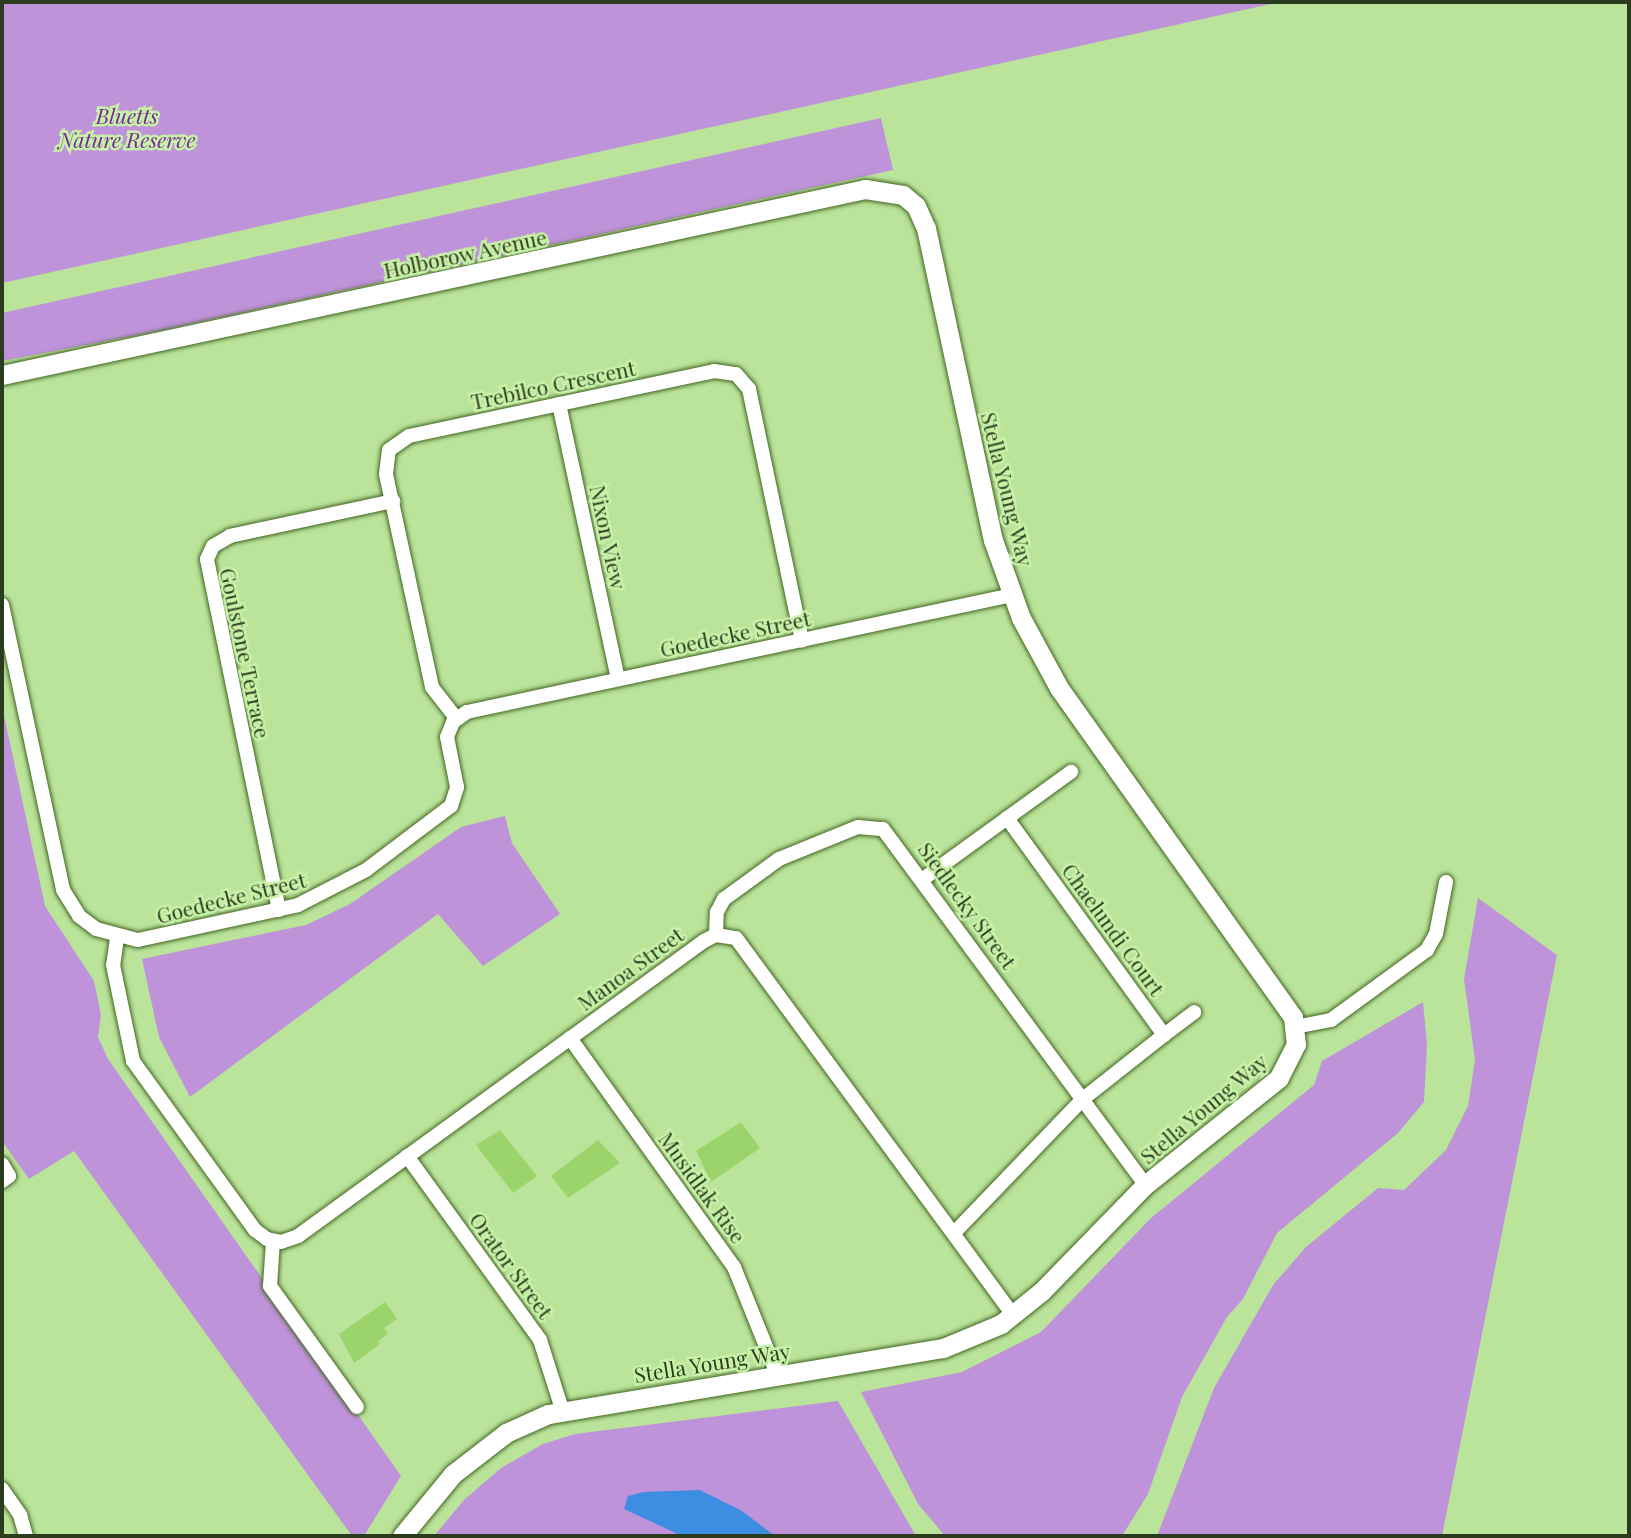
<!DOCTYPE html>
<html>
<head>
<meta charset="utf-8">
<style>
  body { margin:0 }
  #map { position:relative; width:1631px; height:1538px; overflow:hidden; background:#bbe49b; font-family:"Playfair Display",serif }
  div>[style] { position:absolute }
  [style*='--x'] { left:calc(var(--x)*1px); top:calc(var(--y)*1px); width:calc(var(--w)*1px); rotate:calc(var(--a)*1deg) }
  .green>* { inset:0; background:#bf93da }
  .water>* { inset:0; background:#3d8de2 }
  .building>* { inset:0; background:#9bd46a }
  .roads { filter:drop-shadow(0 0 2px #436621) drop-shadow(0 0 2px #436621) }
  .street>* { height:14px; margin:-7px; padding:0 7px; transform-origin:7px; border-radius:7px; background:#fff }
  .secondary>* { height:19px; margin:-9.5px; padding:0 9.5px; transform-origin:9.5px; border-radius:9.5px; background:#fff }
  span { translate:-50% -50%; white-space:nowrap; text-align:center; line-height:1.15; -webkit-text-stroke:5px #c8f1a8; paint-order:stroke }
  .park-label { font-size:21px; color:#75299a; font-style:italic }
  .street-label { font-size:21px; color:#2b3b1e }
  .frame { position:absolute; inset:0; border:4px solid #2b3b1e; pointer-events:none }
</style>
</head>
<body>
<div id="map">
  <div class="green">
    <i style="clip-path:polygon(2px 2px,1280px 2px,2px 283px)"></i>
    <i style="clip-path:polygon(881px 118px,893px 170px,154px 332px,2px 361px,2px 313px)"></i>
    <i style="clip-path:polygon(2px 706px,45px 906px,94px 981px,101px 1015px,98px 1037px,108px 1059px,401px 1476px,364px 1536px,352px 1536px,74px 1151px,29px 1179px,2px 1141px)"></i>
    <i style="clip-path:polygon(505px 816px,512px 843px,560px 914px,483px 966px,438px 914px,190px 1097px,159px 1037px,142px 959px,306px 925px,350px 904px,461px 827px)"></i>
    <i style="clip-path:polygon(1478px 898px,1557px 955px,1442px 1536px,1157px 1536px,1214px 1388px,1273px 1285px,1306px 1247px,1378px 1188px,1404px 1190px,1446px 1150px,1468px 1106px,1475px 1060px,1464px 979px)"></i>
    <i style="clip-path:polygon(1423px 1002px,1427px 1045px,1424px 1102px,1398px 1133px,1277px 1233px,1243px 1299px,1227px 1317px,1182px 1397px,1148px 1494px,1122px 1536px,945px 1536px,918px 1504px,861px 1392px,962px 1372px,1041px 1332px,1151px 1218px,1314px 1085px,1322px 1061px)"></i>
    <i style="clip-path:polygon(838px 1401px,916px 1536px,434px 1536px,464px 1500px,501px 1468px,543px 1444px,575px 1434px)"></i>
  </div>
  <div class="water">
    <i style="clip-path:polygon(700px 1490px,742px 1511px,775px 1536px,682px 1536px,624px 1509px,628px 1496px,644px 1492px)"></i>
  </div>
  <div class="building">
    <i style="clip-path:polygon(741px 1122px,760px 1148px,711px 1182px,696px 1151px)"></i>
    <i style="clip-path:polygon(500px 1130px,537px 1176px,513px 1193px,476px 1145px)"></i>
    <i style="clip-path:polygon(598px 1140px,620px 1163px,568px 1198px,551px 1176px)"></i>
    <i style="clip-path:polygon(385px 1302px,397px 1319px,384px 1328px,388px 1334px,378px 1341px,380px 1344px,354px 1363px,339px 1334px)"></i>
  </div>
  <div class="roads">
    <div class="street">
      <i style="--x:559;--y:404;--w:281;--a:77.9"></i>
      <i style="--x:2;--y:605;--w:291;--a:77.9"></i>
      <i style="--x:63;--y:890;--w:31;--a:58"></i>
      <i style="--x:79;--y:916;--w:21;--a:37"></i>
      <i style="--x:96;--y:929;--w:43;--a:14.7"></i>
      <i style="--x:138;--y:940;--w:164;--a:-12.3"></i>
      <i style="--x:298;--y:905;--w:76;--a:-27.2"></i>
      <i style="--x:366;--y:870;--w:106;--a:-37"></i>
      <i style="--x:451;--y:806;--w:20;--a:-72"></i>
      <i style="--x:457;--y:787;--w:51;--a:-101.3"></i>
      <i style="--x:447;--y:737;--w:16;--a:-68"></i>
      <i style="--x:453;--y:722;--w:17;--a:-36"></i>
      <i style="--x:467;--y:712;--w:557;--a:-12.12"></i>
      <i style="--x:456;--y:718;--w:39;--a:-128"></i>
      <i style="--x:432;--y:687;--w:218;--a:-102.2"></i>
      <i style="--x:386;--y:474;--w:24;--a:-83"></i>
      <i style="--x:389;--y:450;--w:24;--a:-35"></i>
      <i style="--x:409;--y:436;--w:312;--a:-12"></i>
      <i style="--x:714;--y:371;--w:22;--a:8"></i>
      <i style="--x:736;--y:374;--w:20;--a:49"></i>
      <i style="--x:749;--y:389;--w:257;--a:78.1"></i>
      <i style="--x:1007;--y:818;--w:268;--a:54.1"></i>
      <i style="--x:1164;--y:1035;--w:38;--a:-37"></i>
      <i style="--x:923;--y:879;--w:183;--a:-35.9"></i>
      <i style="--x:279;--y:910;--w:358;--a:-101.6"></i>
      <i style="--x:207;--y:559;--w:14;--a:-65"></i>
      <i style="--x:213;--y:546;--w:20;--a:-30"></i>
      <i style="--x:230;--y:536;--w:167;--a:-12.1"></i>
      <i style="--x:716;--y:935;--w:23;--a:-88"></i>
      <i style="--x:717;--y:912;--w:15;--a:-62"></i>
      <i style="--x:724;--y:899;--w:68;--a:-36"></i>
      <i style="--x:779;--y:859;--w:85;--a:-22.1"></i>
      <i style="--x:858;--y:827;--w:25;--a:5"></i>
      <i style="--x:883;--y:829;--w:442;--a:53.6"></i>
      <i style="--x:117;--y:938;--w:27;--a:98"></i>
      <i style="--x:113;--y:965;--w:98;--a:78.2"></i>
      <i style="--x:133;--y:1061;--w:208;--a:54.2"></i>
      <i style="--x:255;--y:1230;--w:15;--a:37"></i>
      <i style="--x:267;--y:1239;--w:14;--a:12"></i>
      <i style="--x:281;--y:1242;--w:18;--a:-19"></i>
      <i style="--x:298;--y:1236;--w:502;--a:-36"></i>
      <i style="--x:704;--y:941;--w:13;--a:-27"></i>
      <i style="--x:716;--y:935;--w:20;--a:9"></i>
      <i style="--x:736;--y:938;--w:469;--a:53.7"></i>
      <i style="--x:1295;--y:1027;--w:37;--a:-11"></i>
      <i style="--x:1331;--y:1020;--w:119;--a:-36.1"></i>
      <i style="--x:1427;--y:950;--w:18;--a:-61"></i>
      <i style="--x:1436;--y:934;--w:53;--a:-79.1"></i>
      <i style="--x:570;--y:1038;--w:282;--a:54.4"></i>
      <i style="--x:734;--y:1267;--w:115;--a:68.1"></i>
      <i style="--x:407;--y:1156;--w:227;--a:54.1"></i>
      <i style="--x:540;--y:1340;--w:72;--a:72.3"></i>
      <i style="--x:2;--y:1164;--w:14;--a:60"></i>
      <i style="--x:9;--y:1176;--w:9;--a:144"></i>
      <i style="--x:954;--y:1233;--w:186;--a:-46.1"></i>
      <i style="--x:1083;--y:1099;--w:103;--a:-38.3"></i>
      <i style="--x:273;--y:1241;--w:45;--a:93.8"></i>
      <i style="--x:270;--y:1286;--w:149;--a:54.3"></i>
      <i style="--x:2;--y:1489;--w:32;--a:55"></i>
      <i style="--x:20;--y:1515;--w:22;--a:74"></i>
    </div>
    <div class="secondary">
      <i style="--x:2;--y:375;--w:883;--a:-12.16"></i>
      <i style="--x:865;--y:189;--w:38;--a:9"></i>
      <i style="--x:903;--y:195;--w:17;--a:40"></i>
      <i style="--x:916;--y:206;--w:24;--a:66"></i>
      <i style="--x:926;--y:228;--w:319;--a:77.9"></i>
      <i style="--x:993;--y:540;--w:83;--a:70.3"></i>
      <i style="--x:1021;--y:618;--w:80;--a:61.5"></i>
      <i style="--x:1059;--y:688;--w:404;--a:54.6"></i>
      <i style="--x:1293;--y:1017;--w:27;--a:84"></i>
      <i style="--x:1296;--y:1044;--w:38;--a:117"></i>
      <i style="--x:1279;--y:1078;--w:171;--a:141.4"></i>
      <i style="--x:1145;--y:1185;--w:148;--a:134.2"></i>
      <i style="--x:1042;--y:1291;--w:53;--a:141.2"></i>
      <i style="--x:1001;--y:1324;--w:63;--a:157.5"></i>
      <i style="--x:943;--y:1348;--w:400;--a:170.5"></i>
      <i style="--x:548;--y:1414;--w:46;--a:155.7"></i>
      <i style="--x:506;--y:1433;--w:67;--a:142.3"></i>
      <i style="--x:453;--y:1474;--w:80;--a:129.4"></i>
    </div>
  </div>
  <div class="park-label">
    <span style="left:127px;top:127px">Bluetts<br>Nature Reserve</span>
  </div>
  <div class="street-label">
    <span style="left:465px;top:253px;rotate:-12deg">Holborow Avenue</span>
    <span style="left:553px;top:384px;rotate:-12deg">Trebilco Crescent</span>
    <span style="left:1008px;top:489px;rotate:76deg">Stella Young Way</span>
    <span style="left:609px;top:537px;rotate:78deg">Nixon View</span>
    <span style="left:735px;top:633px;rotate:-12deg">Goedecke Street</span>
    <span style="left:246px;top:653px;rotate:78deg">Goulstone Terrace</span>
    <span style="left:231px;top:897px;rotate:-14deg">Goedecke Street</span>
    <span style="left:968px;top:905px;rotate:54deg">Siedlecky Street</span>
    <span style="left:1114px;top:929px;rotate:54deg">Chaelundi Court</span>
    <span style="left:630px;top:968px;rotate:-36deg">Manoa Street</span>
    <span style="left:1203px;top:1108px;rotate:-40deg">Stella Young Way</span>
    <span style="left:703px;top:1187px;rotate:54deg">Musidlak Rise</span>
    <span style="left:512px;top:1265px;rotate:54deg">Orator Street</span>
    <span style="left:712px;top:1362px;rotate:-9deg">Stella Young Way</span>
  </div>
  <div class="frame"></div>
</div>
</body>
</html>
